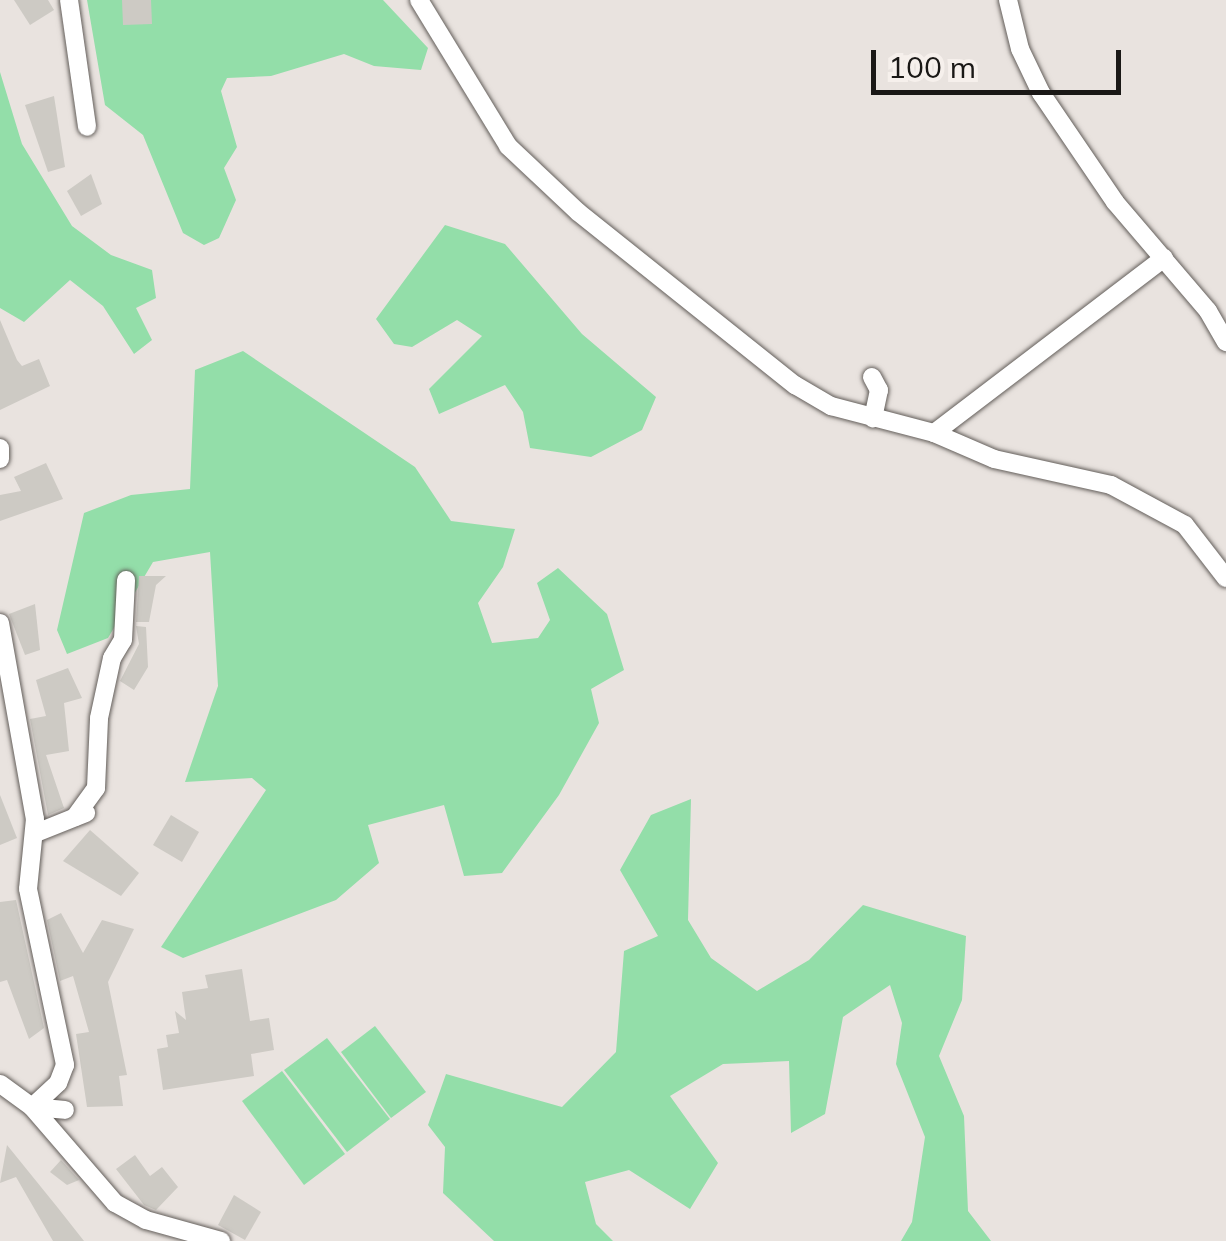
<!DOCTYPE html>
<html>
<head>
<meta charset="utf-8">
<style>
  body { margin:0 }
  #map { position:relative; width:1226px; height:1241px; overflow:hidden; background:#e9e3df; font-family:Mulish,sans-serif }
  div>[style] { position:absolute }
  [style*='--x'] { left:calc(var(--x)*1px); top:calc(var(--y)*1px); width:calc(var(--w)*1px); rotate:calc(var(--a)*1deg) }
  .green>* { inset:0; background:#93dea9 }
  .building>* { inset:0; background:#cdcac4 }
  .roads { filter:drop-shadow(0 0 2px #635e5a) drop-shadow(0 0 2px #635e5a) }
  .street>* { height:18px; margin:-9px; padding:0 9px; transform-origin:9px; border-radius:9px; background:#fff }
  span { translate:-50% -50%; white-space:nowrap; text-align:center; line-height:1.15; -webkit-text-stroke:9px #f6f0ec; paint-order:stroke }
  .scale { position:absolute; left:871px; top:50px; width:250px; height:45px; box-sizing:border-box; border:5px solid #1a1816; border-top:0; padding-left:12px; font-size:30px; line-height:35px; white-space:nowrap; color:#1a1816; -webkit-text-stroke:8px #f6f0ec; paint-order:stroke }
</style>
</head>
<body>
<div id="map">
  <div class="green">
    <i style="clip-path:polygon(87px 0,383px 0,428px 48px,421px 70px,374px 66px,344px 54px,271px 76px,227px 78px,221px 91px,237px 147px,224px 168px,236px 200px,219px 238px,204px 245px,183px 233px,143px 135px,105px 105px)"></i>
    <i style="clip-path:polygon(0 72px,22px 144px,72px 226px,111px 255px,152px 270px,156px 298px,136px 308px,152px 340px,134px 354px,103px 306px,70px 280px,24px 322px,0 308px)"></i>
    <i style="clip-path:polygon(445px 225px,505px 244px,582px 334px,656px 397px,642px 430px,591px 457px,530px 448px,523px 412px,505px 385px,439px 414px,429px 389px,482px 336px,457px 320px,412px 347px,394px 344px,376px 319px)"></i>
    <i style="clip-path:polygon(243px 351px,415px 467px,451px 521px,515px 529px,503px 567px,478px 603px,492px 643px,538px 638px,550px 620px,537px 583px,558px 568px,607px 614px,624px 670px,591px 689px,599px 723px,559px 795px,502px 873px,464px 876px,444px 805px,368px 825px,379px 863px,336px 900px,183px 958px,161px 947px,266px 790px,252px 778px,185px 782px,218px 686px,210px 552px,153px 562px,108px 638px,67px 654px,57px 630px,84px 513px,131px 495px,190px 489px,195px 370px)"></i>
    <i style="clip-path:polygon(691px 799px,688px 920px,711px 958px,757px 991px,809px 960px,863px 905px,966px 936px,962px 1000px,939px 1056px,964px 1116px,968px 1211px,991px 1241px,901px 1241px,912px 1222px,925px 1137px,896px 1064px,902px 1023px,890px 985px,843px 1017px,825px 1114px,791px 1133px,789px 1061px,723px 1064px,670px 1096px,718px 1163px,690px 1209px,629px 1170px,585px 1182px,596px 1224px,613px 1241px,494px 1241px,443px 1193px,445px 1147px,428px 1125px,446px 1074px,562px 1107px,616px 1052px,624px 951px,658px 936px,620px 870px,651px 815px)"></i>
    <i style="clip-path:polygon(375px 1026px,426px 1092px,391px 1118px,341px 1052px)"></i>
    <i style="clip-path:polygon(327px 1038px,390px 1119px,347px 1152px,284px 1070px)"></i>
    <i style="clip-path:polygon(282px 1071px,345px 1154px,304px 1185px,242px 1101px)"></i>
  </div>
  <div class="building">
    <i style="clip-path:polygon(14px 0,48px 0,54px 10px,30px 25px)"></i>
    <i style="clip-path:polygon(122px 0,151px 0,152px 24px,123px 25px)"></i>
    <i style="clip-path:polygon(54px 96px,65px 167px,48px 172px,25px 105px)"></i>
    <i style="clip-path:polygon(91px 174px,102px 204px,81px 216px,67px 191px)"></i>
    <i style="clip-path:polygon(0 320px,17px 360px,22px 366px,39px 359px,50px 386px,0 410px)"></i>
    <i style="clip-path:polygon(46px 463px,63px 499px,0 521px,0 495px,21px 491px,14px 477px)"></i>
    <i style="clip-path:polygon(139px 576px,166px 576px,156px 585px,149px 622px,136px 622px)"></i>
    <i style="clip-path:polygon(35px 604px,40px 650px,25px 655px,9px 614px)"></i>
    <i style="clip-path:polygon(136px 626px,146px 627px,148px 667px,134px 690px,120px 681px,139px 644px)"></i>
    <i style="clip-path:polygon(68px 668px,82px 698px,64px 703px,69px 751px,46px 755px,64px 808px,48px 815px,30px 719px,46px 716px,36px 680px)"></i>
    <i style="clip-path:polygon(0 795px,17px 838px,0 845px)"></i>
    <i style="clip-path:polygon(171px 815px,199px 832px,182px 862px,153px 845px)"></i>
    <i style="clip-path:polygon(90px 830px,139px 873px,121px 896px,63px 861px)"></i>
    <i style="clip-path:polygon(16px 900px,44px 1028px,29px 1039px,7px 980px,0 982px,0 902px)"></i>
    <i style="clip-path:polygon(61px 913px,83px 953px,102px 920px,134px 929px,108px 982px,127px 1075px,119px 1076px,123px 1106px,87px 1107px,76px 1034px,89px 1032px,73px 976px,60px 981px,47px 920px)"></i>
    <i style="clip-path:polygon(242px 969px,250px 1021px,269px 1018px,274px 1050px,251px 1054px,254px 1076px,163px 1090px,157px 1049px,168px 1047px,166px 1035px,179px 1033px,175px 1011px,186px 1020px,182px 992px,208px 988px,205px 975px)"></i>
    <i style="clip-path:polygon(7px 1145px,58px 1208px,84px 1241px,53px 1241px,16px 1177px,0 1183px)"></i>
    <i style="clip-path:polygon(135px 1155px,150px 1176px,162px 1167px,178px 1187px,156px 1210px,144px 1205px,116px 1169px)"></i>
    <i style="clip-path:polygon(61px 1160px,79px 1180px,67px 1185px,50px 1172px)"></i>
    <i style="clip-path:polygon(234px 1195px,261px 1212px,245px 1240px,218px 1225px)"></i>
  </div>
  <div class="roads">
    <div class="street">
      <i style="--x:69;--y:0;--w:128;--a:81.9"></i>
      <i style="--x:419;--y:0;--w:171;--a:58.6"></i>
      <i style="--x:508;--y:146;--w:96;--a:43.3"></i>
      <i style="--x:578;--y:212;--w:278;--a:38.6"></i>
      <i style="--x:795;--y:385;--w:42;--a:30.3"></i>
      <i style="--x:831;--y:406;--w:106;--a:14.7"></i>
      <i style="--x:1008;--y:0;--w:50;--a:76.2"></i>
      <i style="--x:1020;--y:49;--w:49;--a:64.5"></i>
      <i style="--x:1041;--y:93;--w:132;--a:55.8"></i>
      <i style="--x:1115;--y:202;--w:143;--a:49.5"></i>
      <i style="--x:1208;--y:311;--w:36;--a:60"></i>
      <i style="--x:1164;--y:258;--w:289;--a:142.7"></i>
      <i style="--x:934;--y:433;--w:65;--a:23.4"></i>
      <i style="--x:994;--y:459;--w:120;--a:12.5"></i>
      <i style="--x:1111;--y:485;--w:84;--a:28.4"></i>
      <i style="--x:1185;--y:525;--w:67;--a:52.3"></i>
      <i style="--x:872;--y:377;--w:15;--a:62"></i>
      <i style="--x:879;--y:390;--w:29;--a:102"></i>
      <i style="--x:0;--y:448;--w:11;--a:90"></i>
      <i style="--x:0;--y:623;--w:199;--a:79.9"></i>
      <i style="--x:35;--y:819;--w:70;--a:95.7"></i>
      <i style="--x:28;--y:889;--w:180;--a:78.1"></i>
      <i style="--x:65;--y:1065;--w:19;--a:111"></i>
      <i style="--x:58;--y:1083;--w:35;--a:137"></i>
      <i style="--x:32;--y:1107;--w:39;--a:-144"></i>
      <i style="--x:75;--y:817;--w:36;--a:-54"></i>
      <i style="--x:96;--y:788;--w:70;--a:-87.5"></i>
      <i style="--x:99;--y:718;--w:61;--a:-77.8"></i>
      <i style="--x:112;--y:658;--w:21;--a:-59"></i>
      <i style="--x:123;--y:640;--w:60;--a:-87.1"></i>
      <i style="--x:36;--y:833;--w:54;--a:-21.8"></i>
      <i style="--x:32;--y:1107;--w:127;--a:49.2"></i>
      <i style="--x:115;--y:1203;--w:35;--a:29"></i>
      <i style="--x:146;--y:1220;--w:78;--a:15.6"></i>
      <i style="--x:32;--y:1107;--w:33;--a:5"></i>
    </div>
  </div>
  <div class="scale">100 m</div>
</div>
</body>
</html>
